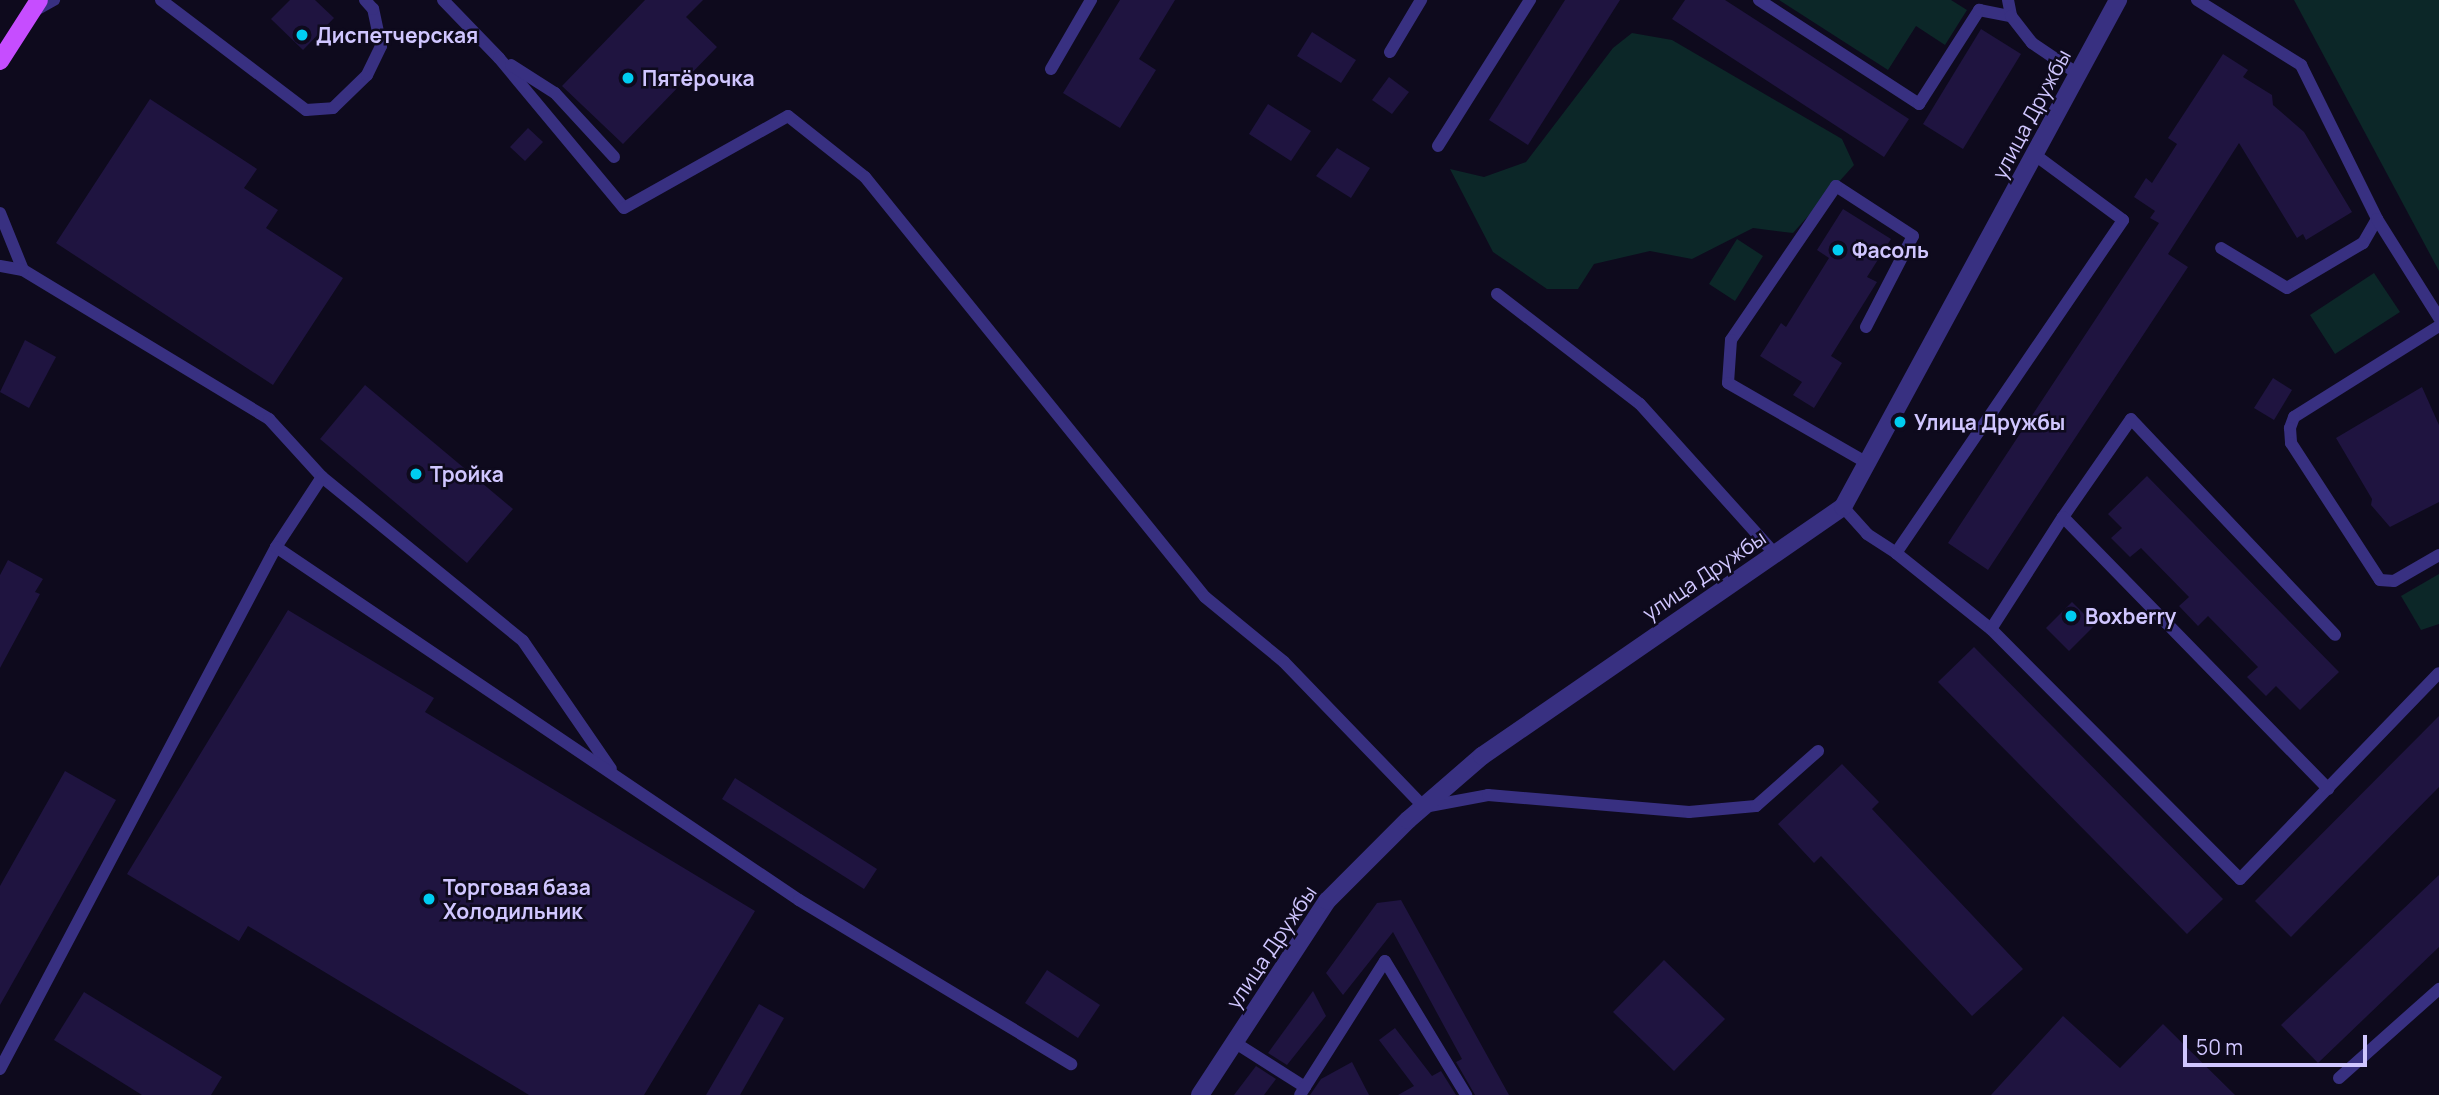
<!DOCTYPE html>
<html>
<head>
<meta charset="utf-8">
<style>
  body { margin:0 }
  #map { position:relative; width:2439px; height:1095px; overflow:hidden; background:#0e0a1d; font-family:Manrope,sans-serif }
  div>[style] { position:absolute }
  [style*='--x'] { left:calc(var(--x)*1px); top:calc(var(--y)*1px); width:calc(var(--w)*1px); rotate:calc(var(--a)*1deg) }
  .green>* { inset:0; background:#0c2728 }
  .building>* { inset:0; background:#1f1440 }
  .service>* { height:12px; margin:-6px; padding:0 6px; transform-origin:6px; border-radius:6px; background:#383081 }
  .minor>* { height:18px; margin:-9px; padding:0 9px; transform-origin:9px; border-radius:9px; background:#383081 }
  .primary>* { height:18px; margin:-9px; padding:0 9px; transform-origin:9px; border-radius:9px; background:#c64dff }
  .dots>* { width:19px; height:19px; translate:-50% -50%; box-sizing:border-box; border:4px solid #0e0a1d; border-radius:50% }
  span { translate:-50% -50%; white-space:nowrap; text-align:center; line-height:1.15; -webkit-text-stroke:5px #0e0a1d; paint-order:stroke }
  .poi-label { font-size:21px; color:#d0c6ff; font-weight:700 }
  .left { translate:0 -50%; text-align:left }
  .street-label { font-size:21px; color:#d0c6ff }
  .scale { position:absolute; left:2183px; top:1035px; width:184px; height:32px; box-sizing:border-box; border:4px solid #d0c6ff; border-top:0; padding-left:9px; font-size:21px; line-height:24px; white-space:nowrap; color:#d0c6ff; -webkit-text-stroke:5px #0e0a1d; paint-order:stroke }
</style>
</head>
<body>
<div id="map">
  <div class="green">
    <i style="clip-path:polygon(1779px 0,1951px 0,1967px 10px,1945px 45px,1916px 26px,1888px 70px)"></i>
    <i style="clip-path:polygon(2294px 0,2439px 0,2439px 271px)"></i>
    <i style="clip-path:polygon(1632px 33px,1672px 40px,1842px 139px,1854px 165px,1793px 233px,1753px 228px,1692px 259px,1650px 251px,1594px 264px,1578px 289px,1547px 289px,1493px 252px,1450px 169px,1484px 177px,1526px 162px,1613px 48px)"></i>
    <i style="clip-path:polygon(1737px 239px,1763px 256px,1735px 301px,1709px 284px)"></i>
    <i style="clip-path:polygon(2374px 273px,2400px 312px,2335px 354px,2310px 315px)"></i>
    <i style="clip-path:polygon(2439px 574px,2439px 624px,2421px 630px,2401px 596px)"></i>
  </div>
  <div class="building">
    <i style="clip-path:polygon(290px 0,315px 0,334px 18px,303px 50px,271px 19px)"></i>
    <i style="clip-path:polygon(645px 0,703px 0,686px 17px,717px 47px,623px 144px,562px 86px)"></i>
    <i style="clip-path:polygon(1120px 0,1175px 0,1139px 59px,1156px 70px,1120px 128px,1063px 93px)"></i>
    <i style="clip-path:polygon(1565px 0,1620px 0,1528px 145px,1489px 120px)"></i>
    <i style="clip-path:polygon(1685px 0,1725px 0,1909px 119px,1884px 157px,1672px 19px)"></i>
    <i style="clip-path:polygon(1981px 29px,2021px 54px,1963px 149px,1923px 124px)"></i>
    <i style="clip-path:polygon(1312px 32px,1356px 60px,1341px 83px,1297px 56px)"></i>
    <i style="clip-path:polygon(2223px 54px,2248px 70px,2243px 77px,2272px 95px,2273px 105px,2304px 132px,2352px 212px,2306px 240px,2303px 234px,2297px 238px,2239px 143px,2168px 254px,2188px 267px,1988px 570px,1948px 543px,2159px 223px,2150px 218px,2155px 211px,2134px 197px,2146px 178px,2152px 183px,2177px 144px,2168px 138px)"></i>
    <i style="clip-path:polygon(1389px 77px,1409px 92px,1392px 114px,1372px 100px)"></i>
    <i style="clip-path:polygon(150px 99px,257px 169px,244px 188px,278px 210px,266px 228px,343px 278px,273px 385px,56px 243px)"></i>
    <i style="clip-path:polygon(1268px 104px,1311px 131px,1291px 161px,1249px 134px)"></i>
    <i style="clip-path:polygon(528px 128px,543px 142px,525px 161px,510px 147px)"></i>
    <i style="clip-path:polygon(1337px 148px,1370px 168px,1351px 198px,1316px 176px)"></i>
    <i style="clip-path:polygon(1843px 209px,1891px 239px,1867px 277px,1877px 282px,1831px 356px,1842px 363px,1814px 408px,1793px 395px,1802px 382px,1760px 356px,1781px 323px,1786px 327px,1829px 258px,1817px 250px)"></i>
    <i style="clip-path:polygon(25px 340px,56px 357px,29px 408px,0 392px)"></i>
    <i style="clip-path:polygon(2273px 378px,2292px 390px,2274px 420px,2254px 408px)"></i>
    <i style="clip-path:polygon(365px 385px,513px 509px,467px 563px,320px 439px)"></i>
    <i style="clip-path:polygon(2422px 387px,2439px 425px,2439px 502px,2390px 527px,2371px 505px,2372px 499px,2336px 438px)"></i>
    <i style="clip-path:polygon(2147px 476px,2339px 672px,2300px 710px,2276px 686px,2266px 696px,2247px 677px,2258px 667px,2208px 616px,2198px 626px,2179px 606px,2189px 597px,2141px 548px,2130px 557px,2111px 538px,2122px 528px,2108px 514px)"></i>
    <i style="clip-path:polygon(8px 560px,43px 579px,35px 592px,40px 594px,0 668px,0 575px)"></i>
    <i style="clip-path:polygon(2072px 602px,2095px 625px,2069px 651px,2046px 628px)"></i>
    <i style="clip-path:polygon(288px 610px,434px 698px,425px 712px,755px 911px,644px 1095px,529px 1095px,248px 926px,239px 941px,127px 874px)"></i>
    <i style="clip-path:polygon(1974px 647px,2223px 899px,2187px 934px,1938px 682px)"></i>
    <i style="clip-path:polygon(2439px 716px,2439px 787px,2291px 937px,2255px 901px)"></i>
    <i style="clip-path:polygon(1842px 764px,1879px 802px,1872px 809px,2023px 969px,1972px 1016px,1821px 856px,1814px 863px,1778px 824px)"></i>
    <i style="clip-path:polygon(65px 771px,116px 800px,0 1005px,0 886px)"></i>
    <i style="clip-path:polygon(735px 778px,877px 869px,864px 889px,722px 799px)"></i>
    <i style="clip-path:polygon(2439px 875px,2439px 947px,2318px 1063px,2281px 1025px)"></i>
    <i style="clip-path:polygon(1401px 900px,1509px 1095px,1475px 1095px,1456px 1062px,1462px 1059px,1393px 932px,1343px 995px,1326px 973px,1377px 903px)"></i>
    <i style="clip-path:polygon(1664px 960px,1725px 1019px,1674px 1071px,1613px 1012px)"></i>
    <i style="clip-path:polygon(1047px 970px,1100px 1005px,1078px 1038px,1025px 1003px)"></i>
    <i style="clip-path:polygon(1313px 991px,1326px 1016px,1287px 1065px,1268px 1053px)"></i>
    <i style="clip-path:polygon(84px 992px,222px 1077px,211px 1095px,142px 1095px,54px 1040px)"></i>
    <i style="clip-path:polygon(759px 1004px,784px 1018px,740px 1095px,706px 1095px)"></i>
    <i style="clip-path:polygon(2063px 1016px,2120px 1068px,2163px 1024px,2235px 1095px,1991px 1095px)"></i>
    <i style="clip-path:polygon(1395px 1028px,1432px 1076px,1441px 1071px,1456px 1095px,1398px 1095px,1414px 1086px,1379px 1040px)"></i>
    <i style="clip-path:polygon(1352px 1062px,1369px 1095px,1310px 1095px,1321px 1079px)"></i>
    <i style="clip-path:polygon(1256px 1066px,1276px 1079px,1264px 1095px,1234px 1095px)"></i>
  </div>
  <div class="service">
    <i style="--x:161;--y:0;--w:182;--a:37.2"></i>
    <i style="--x:306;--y:110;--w:27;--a:-4"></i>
    <i style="--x:333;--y:108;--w:47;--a:-44.1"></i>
    <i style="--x:367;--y:75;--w:32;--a:-64"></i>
    <i style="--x:381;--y:46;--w:38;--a:-102"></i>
    <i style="--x:373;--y:9;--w:12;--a:-132"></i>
    <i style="--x:443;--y:0;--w:81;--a:46"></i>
    <i style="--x:499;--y:58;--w:195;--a:50.2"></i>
    <i style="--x:624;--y:208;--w:188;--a:-29.3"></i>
    <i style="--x:788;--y:116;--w:98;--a:38.4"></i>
    <i style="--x:865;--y:177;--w:540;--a:51.01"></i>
    <i style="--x:1205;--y:597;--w:102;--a:39.4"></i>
    <i style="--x:1284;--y:662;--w:202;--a:46"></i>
    <i style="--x:1424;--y:807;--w:65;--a:-10.6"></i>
    <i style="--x:1488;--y:795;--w:202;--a:4.8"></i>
    <i style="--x:1689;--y:812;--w:67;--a:-5.1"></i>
    <i style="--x:1756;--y:806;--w:83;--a:-41.6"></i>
    <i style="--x:1759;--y:0;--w:191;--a:33"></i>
    <i style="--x:1919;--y:104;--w:112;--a:-57.4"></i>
    <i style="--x:1979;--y:10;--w:33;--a:11"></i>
    <i style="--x:2008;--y:0;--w:16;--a:79"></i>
    <i style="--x:2011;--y:16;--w:34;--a:52"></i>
    <i style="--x:2032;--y:43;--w:55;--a:34"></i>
    <i style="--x:2197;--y:0;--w:123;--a:32"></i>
    <i style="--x:2301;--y:65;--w:172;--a:63.7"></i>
    <i style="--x:2377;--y:219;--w:28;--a:120"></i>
    <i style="--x:2363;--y:243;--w:88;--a:149.4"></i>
    <i style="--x:2287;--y:288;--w:77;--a:-148.8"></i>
    <i style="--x:34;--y:11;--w:23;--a:-29"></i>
    <i style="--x:1390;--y:52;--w:61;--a:-59.2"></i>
    <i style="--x:511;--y:65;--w:52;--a:32.5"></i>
    <i style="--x:555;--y:93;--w:87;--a:47.3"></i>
    <i style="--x:1051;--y:69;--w:80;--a:-59.9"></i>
    <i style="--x:1438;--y:146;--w:173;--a:-57.8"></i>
    <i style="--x:0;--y:213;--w:61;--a:68"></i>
    <i style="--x:23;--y:270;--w:288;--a:31.2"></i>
    <i style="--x:269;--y:419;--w:79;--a:47.6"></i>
    <i style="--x:322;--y:477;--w:259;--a:39.2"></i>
    <i style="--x:523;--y:641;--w:155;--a:55.5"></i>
    <i style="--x:2377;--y:219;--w:117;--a:57.9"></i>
    <i style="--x:0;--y:266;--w:23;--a:10"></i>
    <i style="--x:1497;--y:294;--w:180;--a:37.6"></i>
    <i style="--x:1640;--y:404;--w:202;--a:48"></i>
    <i style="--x:2439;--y:326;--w:171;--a:147.9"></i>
    <i style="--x:2294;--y:417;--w:12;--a:110"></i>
    <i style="--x:2290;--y:428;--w:15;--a:86"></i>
    <i style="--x:2291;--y:443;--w:163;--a:57"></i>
    <i style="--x:2380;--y:580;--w:14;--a:4"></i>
    <i style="--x:2394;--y:581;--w:52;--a:-30"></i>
    <i style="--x:1866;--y:327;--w:102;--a:-62.7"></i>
    <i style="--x:1913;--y:236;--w:92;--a:-147"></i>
    <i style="--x:1836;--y:186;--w:186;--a:124.3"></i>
    <i style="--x:1731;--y:340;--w:43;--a:94"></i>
    <i style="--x:1728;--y:383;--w:160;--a:29.9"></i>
    <i style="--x:1843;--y:507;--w:36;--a:48"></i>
    <i style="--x:1867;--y:534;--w:35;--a:33"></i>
    <i style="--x:1896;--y:553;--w:403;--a:-55.7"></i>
    <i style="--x:2123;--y:220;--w:109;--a:-143.5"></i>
    <i style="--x:2063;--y:517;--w:119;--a:-55.2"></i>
    <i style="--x:2131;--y:419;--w:297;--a:46.6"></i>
    <i style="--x:276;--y:547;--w:84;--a:-56.7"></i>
    <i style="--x:1896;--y:553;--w:122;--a:38.7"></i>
    <i style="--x:1991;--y:629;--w:353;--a:45.1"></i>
    <i style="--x:2240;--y:879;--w:286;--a:-46"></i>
    <i style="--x:1991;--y:629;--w:133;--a:-57.3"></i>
    <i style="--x:2063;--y:517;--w:380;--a:45.7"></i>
    <i style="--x:1234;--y:1042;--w:84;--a:32.4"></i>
    <i style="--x:1305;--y:1087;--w:9;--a:122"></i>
    <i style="--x:0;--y:1069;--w:590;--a:-62.13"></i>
    <i style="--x:276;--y:547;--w:631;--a:34.02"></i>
    <i style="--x:799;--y:900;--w:318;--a:31.1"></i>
    <i style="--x:2339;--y:1078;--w:134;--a:-41.7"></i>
    <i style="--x:1305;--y:1087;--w:149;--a:-57.6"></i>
    <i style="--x:1385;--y:961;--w:157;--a:58.8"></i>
  </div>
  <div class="minor">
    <i style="--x:1200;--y:1095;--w:232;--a:-56.8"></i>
    <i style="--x:1327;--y:901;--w:115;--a:-45"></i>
    <i style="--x:1408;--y:820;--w:98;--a:-40.9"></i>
    <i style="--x:1482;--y:756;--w:439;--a:-34.6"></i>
    <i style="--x:1843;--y:507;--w:577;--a:-61.52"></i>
  </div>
  <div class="primary">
    <i style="--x:0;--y:61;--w:72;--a:-57.4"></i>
  </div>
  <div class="dots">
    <i style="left:302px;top:35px;background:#00cdf1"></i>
    <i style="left:628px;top:78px;background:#00cdf1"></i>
    <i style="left:1838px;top:250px;background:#00cdf1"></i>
    <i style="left:1900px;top:422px;background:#00cdf1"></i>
    <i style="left:416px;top:474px;background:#00cdf1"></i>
    <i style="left:2071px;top:616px;background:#00cdf1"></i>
    <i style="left:429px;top:899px;background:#00cdf1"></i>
  </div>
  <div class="poi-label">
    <span class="left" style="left:316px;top:35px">Диспетчерская</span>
    <span class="left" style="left:642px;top:78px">Пятёрочка</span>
    <span class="left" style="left:1852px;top:250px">Фасоль</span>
    <span class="left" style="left:1914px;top:422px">Улица Дружбы</span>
    <span class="left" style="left:430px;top:474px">Тройка</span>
    <span class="left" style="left:2085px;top:616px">Boxberry</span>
    <span class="left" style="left:443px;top:899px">Торговая база<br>Холодильник</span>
  </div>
  <div class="street-label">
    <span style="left:2031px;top:114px;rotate:-62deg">улица Дружбы</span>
    <span style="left:1704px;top:575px;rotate:-34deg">улица Дружбы</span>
    <span style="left:1271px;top:947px;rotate:-56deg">улица Дружбы</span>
  </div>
  <div class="scale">50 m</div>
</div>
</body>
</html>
